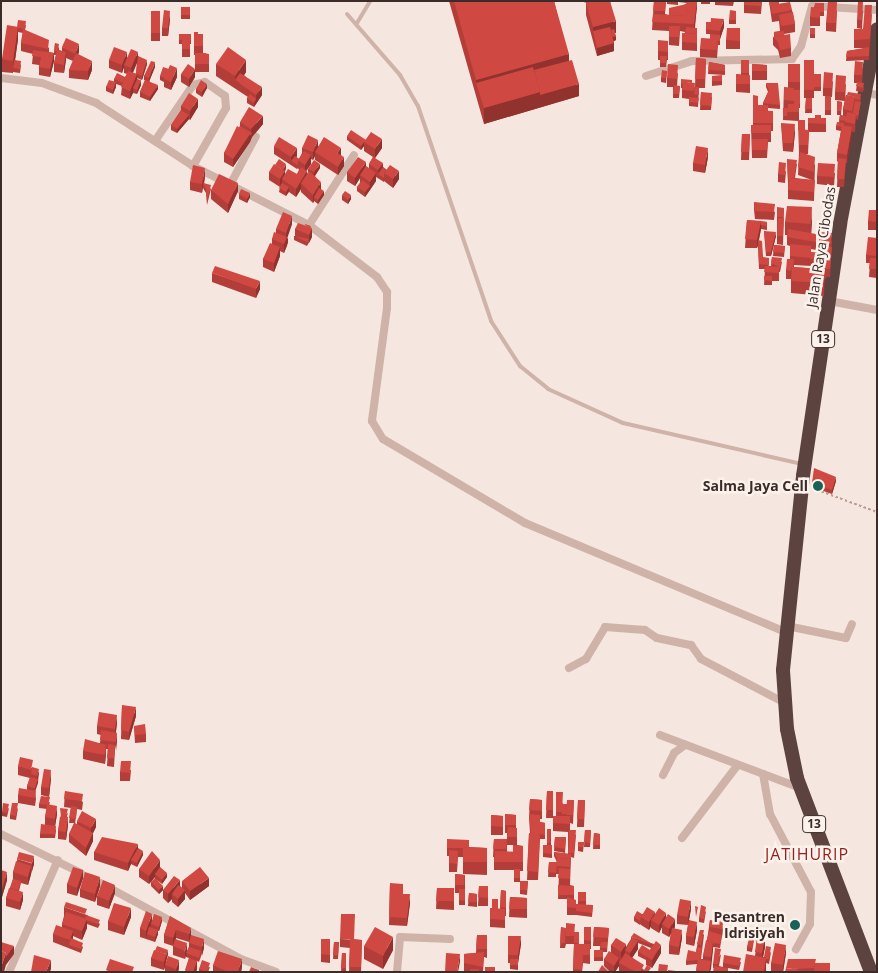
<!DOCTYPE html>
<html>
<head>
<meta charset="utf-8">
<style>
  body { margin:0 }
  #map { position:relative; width:878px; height:973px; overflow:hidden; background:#f5e6df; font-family:"Open Sans",sans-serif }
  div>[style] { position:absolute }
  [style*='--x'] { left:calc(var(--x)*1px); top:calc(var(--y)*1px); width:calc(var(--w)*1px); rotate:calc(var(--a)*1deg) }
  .path>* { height:2px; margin-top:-1px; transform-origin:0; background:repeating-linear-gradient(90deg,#bb9c93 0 2.5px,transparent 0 5px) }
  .lane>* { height:4px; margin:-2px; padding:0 2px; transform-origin:2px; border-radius:2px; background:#cfb3a9 }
  .street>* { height:8px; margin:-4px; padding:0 4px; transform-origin:4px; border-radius:4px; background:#cfb3a9 }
  .highway>* { height:14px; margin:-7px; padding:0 7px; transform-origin:7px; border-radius:7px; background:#5d4340 }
  .wall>* { inset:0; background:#b33e39 }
  .shaded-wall>* { inset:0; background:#92322e }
  .building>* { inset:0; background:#d04842 }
  .dots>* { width:14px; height:14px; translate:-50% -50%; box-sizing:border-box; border:2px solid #fcf2ec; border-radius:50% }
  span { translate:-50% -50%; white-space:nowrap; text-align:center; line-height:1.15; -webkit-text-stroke:5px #fcf2ec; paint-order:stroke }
  .shield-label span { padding:1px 4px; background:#fcf2ec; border:1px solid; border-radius:4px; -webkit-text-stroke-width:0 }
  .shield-label { font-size:12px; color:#3b2c2a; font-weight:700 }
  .street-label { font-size:14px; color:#3b2c2a }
  .poi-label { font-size:14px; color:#3b2c2a; font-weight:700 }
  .right { translate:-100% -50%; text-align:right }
  .quarter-label { font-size:16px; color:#921f1b; letter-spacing:1px }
  .frame { position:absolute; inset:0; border:2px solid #3b2c2a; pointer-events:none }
</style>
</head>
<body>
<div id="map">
  <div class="path">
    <i style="--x:812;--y:488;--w:69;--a:20.3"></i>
  </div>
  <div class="lane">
    <i style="--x:347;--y:14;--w:81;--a:49"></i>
    <i style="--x:400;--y:75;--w:36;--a:60"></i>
    <i style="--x:418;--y:106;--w:227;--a:71.2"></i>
    <i style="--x:491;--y:321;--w:54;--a:57.2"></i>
    <i style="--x:520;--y:366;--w:36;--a:39"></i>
    <i style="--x:548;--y:389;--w:82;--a:24.4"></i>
    <i style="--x:623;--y:423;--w:184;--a:12.9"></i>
    <i style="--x:357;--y:23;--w:26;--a:-59"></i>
  </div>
  <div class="street">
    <i style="--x:646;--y:76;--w:48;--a:-18.1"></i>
    <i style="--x:692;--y:61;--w:100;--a:-1.1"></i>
    <i style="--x:792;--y:59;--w:16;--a:-55"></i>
    <i style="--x:801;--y:46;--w:41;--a:-74.6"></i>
    <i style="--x:812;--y:6;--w:65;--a:3.5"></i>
    <i style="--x:1;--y:78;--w:41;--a:7"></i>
    <i style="--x:42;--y:83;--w:58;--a:20.3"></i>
    <i style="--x:96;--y:103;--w:116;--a:33"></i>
    <i style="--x:193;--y:166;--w:130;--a:27"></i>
    <i style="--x:309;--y:225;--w:86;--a:37.4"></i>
    <i style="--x:377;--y:277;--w:18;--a:56"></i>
    <i style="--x:387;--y:292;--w:16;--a:90"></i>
    <i style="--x:387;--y:308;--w:114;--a:97.6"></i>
    <i style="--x:372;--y:421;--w:21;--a:59"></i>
    <i style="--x:383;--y:439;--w:165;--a:30.6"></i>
    <i style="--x:525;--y:523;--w:283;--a:22.7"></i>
    <i style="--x:865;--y:93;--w:12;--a:9"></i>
    <i style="--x:155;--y:141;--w:68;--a:-55.8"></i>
    <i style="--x:193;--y:85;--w:12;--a:-14"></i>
    <i style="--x:205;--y:82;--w:24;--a:35"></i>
    <i style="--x:225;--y:96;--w:12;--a:85"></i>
    <i style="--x:226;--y:108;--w:67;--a:119.6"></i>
    <i style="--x:230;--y:185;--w:55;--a:-62"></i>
    <i style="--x:309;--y:225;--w:83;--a:-57.3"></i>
    <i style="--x:829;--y:301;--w:49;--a:10.6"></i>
    <i style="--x:787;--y:626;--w:60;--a:11.5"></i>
    <i style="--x:846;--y:638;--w:15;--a:-67"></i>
    <i style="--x:569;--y:668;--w:19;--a:-28"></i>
    <i style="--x:586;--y:659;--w:37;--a:-59"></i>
    <i style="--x:605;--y:627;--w:40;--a:4.3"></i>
    <i style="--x:645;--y:630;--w:14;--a:34"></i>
    <i style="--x:657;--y:638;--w:35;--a:12"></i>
    <i style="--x:691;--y:645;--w:17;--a:54"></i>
    <i style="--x:701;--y:659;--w:95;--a:27.6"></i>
    <i style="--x:660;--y:735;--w:150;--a:20.7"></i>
    <i style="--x:763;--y:774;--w:41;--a:80.1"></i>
    <i style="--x:770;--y:814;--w:88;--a:62.3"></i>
    <i style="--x:811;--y:892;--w:32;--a:92"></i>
    <i style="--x:810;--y:924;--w:29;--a:119"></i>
    <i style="--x:663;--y:775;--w:25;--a:-63"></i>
    <i style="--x:674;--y:753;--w:14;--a:-36"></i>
    <i style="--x:1;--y:834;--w:89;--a:26"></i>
    <i style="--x:682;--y:838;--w:89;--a:-52.7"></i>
    <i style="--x:91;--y:878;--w:170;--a:28.4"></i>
    <i style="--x:241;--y:959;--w:37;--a:20"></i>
    <i style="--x:9;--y:972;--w:122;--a:-66.4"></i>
    <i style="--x:397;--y:972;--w:35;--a:-85"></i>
    <i style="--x:400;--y:937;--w:50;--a:2.3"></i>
  </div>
  <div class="highway">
    <i style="--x:871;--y:972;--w:208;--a:-110.9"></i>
    <i style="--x:797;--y:778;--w:50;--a:-101.5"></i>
    <i style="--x:787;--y:729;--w:59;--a:-93.9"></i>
    <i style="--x:783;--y:670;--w:195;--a:-84.1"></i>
    <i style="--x:803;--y:476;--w:255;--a:-81.6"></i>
    <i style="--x:840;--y:224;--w:198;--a:-79.3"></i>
  </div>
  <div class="wall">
    <i style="clip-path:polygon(449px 1px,554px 1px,569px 61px,579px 96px,484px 124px)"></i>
    <i style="clip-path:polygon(580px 1px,610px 1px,616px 40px,614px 41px,614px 51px,597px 56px,586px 15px,586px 3px,587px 3px)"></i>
    <i style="clip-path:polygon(654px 1px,666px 1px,665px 14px,669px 15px,687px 3px,678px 2px,678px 5px,667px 4px,667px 1px,697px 1px,695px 28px,697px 34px,697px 51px,682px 50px,682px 42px,685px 32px,680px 31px,679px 46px,669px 45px,669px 31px,652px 30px)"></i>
    <i style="clip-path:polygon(701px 1px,710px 1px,710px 4px,701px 4px)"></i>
    <i style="clip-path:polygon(715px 1px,734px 1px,733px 6px,715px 5px)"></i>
    <i style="clip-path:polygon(744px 1px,762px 1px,761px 14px,744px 13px)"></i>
    <i style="clip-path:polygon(769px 1px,779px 4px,792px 10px,795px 24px,795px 32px,784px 34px,791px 48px,791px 56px,780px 58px,778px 50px,773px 45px,773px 37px,774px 37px,774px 32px,780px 31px,779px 21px,772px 22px)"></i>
    <i style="clip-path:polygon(824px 3px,824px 16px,820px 16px,820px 26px,810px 26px,810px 17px,814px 7px)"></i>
    <i style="clip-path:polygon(181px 7px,190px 7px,190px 19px,181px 19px)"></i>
    <i style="clip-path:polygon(837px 10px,836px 32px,826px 31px,826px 23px)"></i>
    <i style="clip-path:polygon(863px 10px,862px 29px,857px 28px,857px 20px)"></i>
    <i style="clip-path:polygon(151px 11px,160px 11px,160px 41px,151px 41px)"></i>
    <i style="clip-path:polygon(736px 11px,736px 24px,729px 24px,729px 20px)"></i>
    <i style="clip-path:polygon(872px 13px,869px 60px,846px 61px,847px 51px,868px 48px,854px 48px,854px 40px,863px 29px)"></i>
    <i style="clip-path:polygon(170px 19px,168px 36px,162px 36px,162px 28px)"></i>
    <i style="clip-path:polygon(706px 22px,724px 27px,720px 39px,720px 45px,718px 45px,717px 58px,700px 57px,700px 49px,710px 39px,710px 34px,706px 34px)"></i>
    <i style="clip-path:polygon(26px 25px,25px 30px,49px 48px,49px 52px,54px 53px,55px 43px,59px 48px,59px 50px,62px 51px,62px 47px,79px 52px,78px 54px,92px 70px,88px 80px,69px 78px,69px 70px,73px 61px,66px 58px,64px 73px,54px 72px,54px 63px,56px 55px,54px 55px,54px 61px,50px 77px,39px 75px,39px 65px,32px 64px,33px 54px,21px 51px,21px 43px,23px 33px,18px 32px,18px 39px,15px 60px,21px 65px,20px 73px,13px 72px,13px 73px,2px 72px,2px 59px,17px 27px)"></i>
    <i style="clip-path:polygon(810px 28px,815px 28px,815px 38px,810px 38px)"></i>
    <i style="clip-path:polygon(194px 32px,198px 34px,203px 34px,203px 53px,209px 54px,209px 72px,195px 72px,195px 55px,194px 55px)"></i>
    <i style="clip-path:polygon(179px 34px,191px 34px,191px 44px,190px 44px,190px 57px,182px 57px,182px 44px,179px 44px)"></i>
    <i style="clip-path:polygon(740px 37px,740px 49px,726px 49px,726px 40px)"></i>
    <i style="clip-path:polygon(668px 49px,668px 60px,667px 60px,666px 67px,660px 67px,660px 60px,658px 60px,658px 51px)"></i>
    <i style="clip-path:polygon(evenodd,138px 56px,147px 64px,142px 80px,137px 78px,141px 85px,137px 94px,133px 93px,130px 99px,121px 95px,122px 86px,116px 84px,116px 87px,113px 94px,106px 91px,106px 87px,114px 82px,114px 79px,125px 77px,127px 74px,124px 73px,124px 67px,122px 73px,109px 68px,109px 60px,138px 56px,137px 63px,136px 74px,133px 73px,137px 63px)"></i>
    <i style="clip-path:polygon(696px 58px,706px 59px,705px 88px,699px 88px,698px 107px,689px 106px,689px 99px,682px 98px,682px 88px,681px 88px,681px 79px,695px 87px)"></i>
    <i style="clip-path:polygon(741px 60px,749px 60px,749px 75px,750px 75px,750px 93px,736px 92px,736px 74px,741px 75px)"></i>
    <i style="clip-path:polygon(804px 60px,814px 76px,821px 74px,821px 91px,814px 91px,814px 98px,812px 98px,812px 113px,805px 113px,806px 98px,804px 98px)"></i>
    <i style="clip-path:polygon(709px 62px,725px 65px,725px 75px,708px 74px)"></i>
    <i style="clip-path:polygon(216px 64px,246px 72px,244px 75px,262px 95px,254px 107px,247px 103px,247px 98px,248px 97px,216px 76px)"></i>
    <i style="clip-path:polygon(752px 64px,767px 65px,767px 80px,752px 80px)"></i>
    <i style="clip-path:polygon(788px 64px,800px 64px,800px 108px,799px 108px,799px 120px,805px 130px,808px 130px,808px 118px,826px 118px,826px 132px,809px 132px,808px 154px,805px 154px,815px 165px,814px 201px,788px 199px,788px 184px,787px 159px,797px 164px,795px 178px,812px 180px,798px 175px,799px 153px,798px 121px,783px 120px,784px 87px,788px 88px)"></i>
    <i style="clip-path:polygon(155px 67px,149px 81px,158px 89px,150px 101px,140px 97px,140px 92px,145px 80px,144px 80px,144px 76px)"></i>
    <i style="clip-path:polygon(863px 70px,862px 83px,864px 88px,863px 92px,856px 91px,857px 83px,854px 83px,854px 75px)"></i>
    <i style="clip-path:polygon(667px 71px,666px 83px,661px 82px,661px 78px)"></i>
    <i style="clip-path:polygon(678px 73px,677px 86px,680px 86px,679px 98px,673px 98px,673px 87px,667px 87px,667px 78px)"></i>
    <i style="clip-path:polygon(181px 74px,195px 77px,189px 87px,181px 82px)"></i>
    <i style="clip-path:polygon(160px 76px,177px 77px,171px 90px,164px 87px,164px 82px,160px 80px)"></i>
    <i style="clip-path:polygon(712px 76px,722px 81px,722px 85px,712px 86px)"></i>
    <i style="clip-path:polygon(833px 81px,832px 97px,831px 97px,831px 115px,825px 115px,825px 96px,823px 96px,823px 88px)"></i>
    <i style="clip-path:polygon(766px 83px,780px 105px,780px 109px,768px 108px,768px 111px,773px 119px,773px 131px,771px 131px,771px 142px,768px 142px,767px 158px,752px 158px,751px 125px,753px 125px,753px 95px,758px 105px,763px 105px,763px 103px,768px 92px,766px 87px)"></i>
    <i style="clip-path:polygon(846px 84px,845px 101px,835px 100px,835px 92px)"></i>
    <i style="clip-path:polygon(207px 88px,202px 97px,196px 93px,196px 89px)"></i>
    <i style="clip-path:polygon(701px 92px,712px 97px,711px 110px,700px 110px)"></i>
    <i style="clip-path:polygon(846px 95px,861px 98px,858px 120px,856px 119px,855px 132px,852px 132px,847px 163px,846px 163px,844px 187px,837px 187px,838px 162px,837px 161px,837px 153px,841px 131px,836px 130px,836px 126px,839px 122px,840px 115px,837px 115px,837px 101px,842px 102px,841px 115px,843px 116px,843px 109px)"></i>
    <i style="clip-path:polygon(181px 106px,198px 107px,190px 120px,189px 119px,177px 133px,171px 130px,171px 125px,181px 110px)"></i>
    <i style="clip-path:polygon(240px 122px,263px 124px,252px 137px,250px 142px,233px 167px,224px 162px,224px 153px,240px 126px)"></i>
    <i style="clip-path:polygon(781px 123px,795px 132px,793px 152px,783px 151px)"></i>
    <i style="clip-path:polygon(742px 134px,750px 134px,749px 160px,741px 160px)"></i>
    <i style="clip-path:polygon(347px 136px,366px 140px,382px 148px,375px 158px,383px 167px,399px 179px,393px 188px,384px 181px,384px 182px,376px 177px,376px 181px,365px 197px,357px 191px,357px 187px,360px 183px,360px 178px,355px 186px,347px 181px,347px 172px,366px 167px,369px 168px,369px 164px,373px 157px,364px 151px,364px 146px,361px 150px,347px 140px)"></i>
    <i style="clip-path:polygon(274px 146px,297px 156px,296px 157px,299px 159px,302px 153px,302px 148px,318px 146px,341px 155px,344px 166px,338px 175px,315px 160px,315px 156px,313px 160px,311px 159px,311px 164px,306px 171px,307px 174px,308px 173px,308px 169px,320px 168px,315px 176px,324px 195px,318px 204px,314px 201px,313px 203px,301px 192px,301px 189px,296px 197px,289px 192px,286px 196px,279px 192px,280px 187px,269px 180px,269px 172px,286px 168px,285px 171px,285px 175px,297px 174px,299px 170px,298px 168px,297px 169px,274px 154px)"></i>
    <i style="clip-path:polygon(708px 157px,705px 173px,693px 171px,693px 163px)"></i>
    <i style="clip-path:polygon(786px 171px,785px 183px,778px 182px,778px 174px)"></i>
    <i style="clip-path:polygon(835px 173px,834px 186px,817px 184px,817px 176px)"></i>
    <i style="clip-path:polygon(205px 176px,204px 183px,211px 189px,207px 205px,206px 193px,203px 188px,202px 193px,190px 190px,190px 182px)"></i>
    <i style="clip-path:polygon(211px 190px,238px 191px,228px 213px,211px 199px)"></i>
    <i style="clip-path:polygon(239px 194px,250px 197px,247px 203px,239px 199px)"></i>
    <i style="clip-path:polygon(342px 195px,351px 199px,348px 204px,342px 200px)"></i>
    <i style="clip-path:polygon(754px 202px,775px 212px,774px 220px,755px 219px,754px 210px)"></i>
    <i style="clip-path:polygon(784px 208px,783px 245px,777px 244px,777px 217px)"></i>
    <i style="clip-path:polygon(877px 210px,877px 278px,869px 277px,870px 263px,866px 263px,866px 255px,876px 238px,876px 230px,868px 230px,868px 221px)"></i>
    <i style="clip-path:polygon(747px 220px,767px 222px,767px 230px,761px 229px,759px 240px,763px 257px,769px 266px,771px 266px,772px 257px,782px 262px,780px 272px,779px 272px,779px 281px,772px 281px,772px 285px,764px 285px,765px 269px,759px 269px,758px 246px,757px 248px,745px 248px)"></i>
    <i style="clip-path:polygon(evenodd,812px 220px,811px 233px,816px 242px,816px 250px,811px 249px,811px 252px,818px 253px,820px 232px,832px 241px,830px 277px,825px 277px,824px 296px,791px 293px,791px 279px,786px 279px,786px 270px,790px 259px,790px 246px,787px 245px,787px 235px,785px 235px,785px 222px,812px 220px,811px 264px,817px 264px,817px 269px,794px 267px,794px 265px,811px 266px,811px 264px)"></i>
    <i style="clip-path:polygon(292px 224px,287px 237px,288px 242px,287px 246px,284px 253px,280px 251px,280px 256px,274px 272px,263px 267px,263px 259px,272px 244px,272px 239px,276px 233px,276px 229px)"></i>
    <i style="clip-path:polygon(311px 228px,312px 237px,307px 246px,294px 240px,294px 236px,295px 236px,295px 229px)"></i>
    <i style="clip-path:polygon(764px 231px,776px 236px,771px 256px,766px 256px)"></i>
    <i style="clip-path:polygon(774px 245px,785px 246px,784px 257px,773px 256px)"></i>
    <i style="clip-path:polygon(212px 273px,260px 289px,256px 298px,212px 282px)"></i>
    <i style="clip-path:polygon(836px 481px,832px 494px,812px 487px,812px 483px)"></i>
    <i style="clip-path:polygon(122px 705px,136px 716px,129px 740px,121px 739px)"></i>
    <i style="clip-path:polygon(117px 723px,116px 732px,117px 741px,115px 750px,114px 767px,107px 766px,108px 749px,106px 749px,105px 764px,83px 759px,83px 751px,100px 743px,101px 735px,97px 734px,97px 726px)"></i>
    <i style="clip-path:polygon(134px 726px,146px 734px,146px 742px,135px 743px)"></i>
    <i style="clip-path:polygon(18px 766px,33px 768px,39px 773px,35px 791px,36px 799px,35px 806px,18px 803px,18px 795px,27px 790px,27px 786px,30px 778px,18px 775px)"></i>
    <i style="clip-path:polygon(131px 770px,130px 781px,120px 781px,120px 772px)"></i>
    <i style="clip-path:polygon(51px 778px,49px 797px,41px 795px,41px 787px)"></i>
    <i style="clip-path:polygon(65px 791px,83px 802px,82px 810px,77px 809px,75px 824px,77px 824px,77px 821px,96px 827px,93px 833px,93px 841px,86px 856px,69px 842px,69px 834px,74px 823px,69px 823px,71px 808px,64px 807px)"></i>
    <i style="clip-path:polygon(547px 791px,553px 791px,553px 818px,546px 818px)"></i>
    <i style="clip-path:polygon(556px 792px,563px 804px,567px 804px,574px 800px,573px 824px,570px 823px,570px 830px,576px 835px,574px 858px,571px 857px,570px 885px,574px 886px,574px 899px,576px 904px,578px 904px,578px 892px,586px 892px,586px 905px,593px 905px,592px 917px,576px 915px,567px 915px,567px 899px,558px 899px,559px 874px,556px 874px,556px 877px,548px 877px,549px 862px,557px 862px,554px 856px,554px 852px,568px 854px,568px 832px,553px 831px,553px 816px,556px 816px)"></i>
    <i style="clip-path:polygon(530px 799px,542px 800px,542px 819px,540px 819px,540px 822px,545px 823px,545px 839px,540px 839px,538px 880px,527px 880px,529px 833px,530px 833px,529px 818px)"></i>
    <i style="clip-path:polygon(578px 800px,585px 800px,584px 827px,577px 827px)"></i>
    <i style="clip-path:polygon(50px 802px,49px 805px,57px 814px,55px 826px,56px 831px,55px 838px,40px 838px,40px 834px,45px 825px,45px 817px,47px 809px,39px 808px,39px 804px)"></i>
    <i style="clip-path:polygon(9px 808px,7px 817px,2px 816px,2px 812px)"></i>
    <i style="clip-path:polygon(18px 808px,16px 820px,10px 819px,10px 815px)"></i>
    <i style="clip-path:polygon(68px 813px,67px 816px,68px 825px,66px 840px,58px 839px,58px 831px,60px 817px)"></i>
    <i style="clip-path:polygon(505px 814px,516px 815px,516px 828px,517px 828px,517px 845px,523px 846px,523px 871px,520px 871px,520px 881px,528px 881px,527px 895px,520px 894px,520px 882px,514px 882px,514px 870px,494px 870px,494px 857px,493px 857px,494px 839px,507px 839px,507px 852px,513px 852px,513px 845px,507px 845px,507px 833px,505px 833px)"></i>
    <i style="clip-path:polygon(491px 815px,503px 816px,503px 835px,491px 835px)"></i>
    <i style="clip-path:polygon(547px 829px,551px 829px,551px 845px,552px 845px,552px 858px,543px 857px,543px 845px,547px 845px)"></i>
    <i style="clip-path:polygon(585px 830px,591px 830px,590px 847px,584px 847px)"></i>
    <i style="clip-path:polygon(594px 833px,600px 834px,600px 849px,593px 849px)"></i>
    <i style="clip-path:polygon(555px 837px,566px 837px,565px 853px,554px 851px)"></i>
    <i style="clip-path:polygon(447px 839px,469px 847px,487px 848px,487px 875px,463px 874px,463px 857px,458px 857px,457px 872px,449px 872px,449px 856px,447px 856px)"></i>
    <i style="clip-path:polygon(578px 842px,584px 842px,583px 852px,578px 851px)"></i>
    <i style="clip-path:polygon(138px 848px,143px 855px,137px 867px,131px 864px,128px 871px,94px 860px,94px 852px)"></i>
    <i style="clip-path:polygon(17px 859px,34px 864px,28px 885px,21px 883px,19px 891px,23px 900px,20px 910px,6px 906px,6px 898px,10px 888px,13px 879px,13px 872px,17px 862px)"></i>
    <i style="clip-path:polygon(160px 868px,167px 877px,162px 884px,157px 880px,163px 890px,180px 886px,182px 888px,182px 881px,209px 886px,190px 900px,185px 893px,185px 899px,178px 907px,172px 902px,172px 899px,168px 903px,163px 898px,163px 890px,159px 894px,151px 886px,151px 882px,155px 879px,155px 877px,149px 884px,139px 877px,139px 869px)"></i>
    <i style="clip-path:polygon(1px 870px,7px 880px,2px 897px,1px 897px)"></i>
    <i style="clip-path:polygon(83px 870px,77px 896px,67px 893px,67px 884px)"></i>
    <i style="clip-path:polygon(455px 874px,465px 875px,465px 905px,459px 905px,459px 893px,455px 893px)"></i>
    <i style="clip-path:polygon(390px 883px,403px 894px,410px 903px,407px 926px,389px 925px)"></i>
    <i style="clip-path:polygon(100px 886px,95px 902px,80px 897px,80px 889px)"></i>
    <i style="clip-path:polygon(479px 886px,488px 886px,488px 906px,478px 906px)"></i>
    <i style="clip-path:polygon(437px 888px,454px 888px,454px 910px,436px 909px)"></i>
    <i style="clip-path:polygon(501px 890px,506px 891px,506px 916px,505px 916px,505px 928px,490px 927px,490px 908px,500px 909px)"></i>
    <i style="clip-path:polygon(115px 893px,109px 909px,97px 905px,97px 896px)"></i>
    <i style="clip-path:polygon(469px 893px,477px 894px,477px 907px,468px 906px)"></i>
    <i style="clip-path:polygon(510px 897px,527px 898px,527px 918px,509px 917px)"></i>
    <i style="clip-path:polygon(64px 907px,87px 915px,100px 924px,98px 928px,87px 924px,87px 928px,82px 940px,73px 936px,73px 939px,83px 947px,81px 953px,53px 942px,53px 934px,62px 927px,62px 924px,64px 916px)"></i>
    <i style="clip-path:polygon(691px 909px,689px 920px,697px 930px,694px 946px,686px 944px,686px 936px,688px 925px,677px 924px,677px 915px)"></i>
    <i style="clip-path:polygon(706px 911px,704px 923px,699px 922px,699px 918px)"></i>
    <i style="clip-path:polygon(642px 914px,655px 914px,666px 918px,675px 927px,674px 928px,682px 938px,679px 955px,669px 954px,669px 945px,671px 933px,669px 937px,662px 933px,662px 927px,659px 933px,651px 928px,651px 926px,649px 930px,641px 925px,641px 924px,640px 925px,634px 921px,634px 917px)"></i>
    <i style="clip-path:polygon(evenodd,170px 916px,204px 948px,199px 962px,197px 961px,197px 969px,196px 972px,185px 972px,189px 958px,186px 957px,186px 953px,185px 959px,173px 955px,173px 946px,164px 943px,164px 935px,170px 916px,176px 938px,189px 942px,189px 947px,186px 953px,176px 939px,176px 938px)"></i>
    <i style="clip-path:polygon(131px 917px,124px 935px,108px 930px,108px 921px)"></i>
    <i style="clip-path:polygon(152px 920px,162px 921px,159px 931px,158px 931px,158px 934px,155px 942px,140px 937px,140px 928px)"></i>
    <i style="clip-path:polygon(710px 920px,723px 930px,720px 948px,713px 947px,710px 972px,696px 972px,697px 964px,686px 965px,686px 961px,696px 952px,700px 930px,704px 935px,701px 959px,703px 959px,703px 956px,707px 940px)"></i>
    <i style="clip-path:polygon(561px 927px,575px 932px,579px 944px,584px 944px,584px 927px,591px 927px,591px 949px,590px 949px,590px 964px,583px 963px,582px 972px,573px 972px,574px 944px,566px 944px,565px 948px,560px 948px)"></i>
    <i style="clip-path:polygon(594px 927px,609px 928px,607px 952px,603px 952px,603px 961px,594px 961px,594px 950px,600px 950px,600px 946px,593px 946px)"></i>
    <i style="clip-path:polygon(760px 933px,760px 937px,765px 947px,763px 957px,764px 957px,771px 952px,769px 964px,766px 963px,766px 972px,743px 972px,755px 956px,757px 941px,754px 940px,752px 952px,747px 951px,747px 947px,751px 938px,751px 935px)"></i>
    <i style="clip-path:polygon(477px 935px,487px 935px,487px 958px,484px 957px,483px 972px,464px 972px,464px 954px,476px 953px)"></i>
    <i style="clip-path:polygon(508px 936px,521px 944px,518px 963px,518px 970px,510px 969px,510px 963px,508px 963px)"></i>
    <i style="clip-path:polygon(631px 937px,654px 944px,661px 953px,652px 968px,646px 965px,646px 960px,638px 956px,638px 951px,650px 950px,651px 948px,638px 943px,638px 949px,632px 958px,644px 970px,651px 972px,620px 972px,619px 971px,619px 966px,615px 972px,610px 972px,604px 966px,604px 959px,611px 953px,611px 945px,626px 947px,631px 939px)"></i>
    <i style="clip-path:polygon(321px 939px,330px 939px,330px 963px,321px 962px)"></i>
    <i style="clip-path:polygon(340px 939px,362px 940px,361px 972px,349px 972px,350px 948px,340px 947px)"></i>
    <i style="clip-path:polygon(334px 942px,339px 942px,338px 959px,333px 959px)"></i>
    <i style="clip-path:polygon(364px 946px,393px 950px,383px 969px,364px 959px)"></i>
    <i style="clip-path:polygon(342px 953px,346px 953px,346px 972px,341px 972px)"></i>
    <i style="clip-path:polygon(786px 953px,783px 972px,771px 971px,771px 963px)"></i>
    <i style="clip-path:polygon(168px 954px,166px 961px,179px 968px,178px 972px,165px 972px,165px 967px,164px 970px,151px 966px,151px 958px)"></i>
    <i style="clip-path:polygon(721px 954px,719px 966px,723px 967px,723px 963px,741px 962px,739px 970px,728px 968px,728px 972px,713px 968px,713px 964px)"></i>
    <i style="clip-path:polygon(816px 963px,830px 972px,785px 972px)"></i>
    <i style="clip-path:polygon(213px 965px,242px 967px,241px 972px,213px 972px)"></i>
    <i style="clip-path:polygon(210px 967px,208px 972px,199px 972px,199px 969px)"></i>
  </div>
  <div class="shaded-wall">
    <i style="clip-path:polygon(697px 1px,697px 8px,694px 32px,694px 24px)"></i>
    <i style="clip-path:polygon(170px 11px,170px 19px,168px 36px,168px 28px)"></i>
    <i style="clip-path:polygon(724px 19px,724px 27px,720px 39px,720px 31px)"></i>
    <i style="clip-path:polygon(616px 21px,616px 33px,593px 31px,593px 27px)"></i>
    <i style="clip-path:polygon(18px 27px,18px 39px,14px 68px,13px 68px,13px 73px,13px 61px)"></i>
    <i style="clip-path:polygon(616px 36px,616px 40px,612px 42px,612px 37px)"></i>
    <i style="clip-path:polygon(614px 43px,614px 51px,597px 56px,597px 48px)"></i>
    <i style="clip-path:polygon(79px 44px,79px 52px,75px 62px,75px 54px)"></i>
    <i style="clip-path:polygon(66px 52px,66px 60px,64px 73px,64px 65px)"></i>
    <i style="clip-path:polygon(127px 52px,127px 60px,124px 65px,124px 67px,122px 73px,122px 65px)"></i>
    <i style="clip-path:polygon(138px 52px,138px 60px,131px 76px,131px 68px)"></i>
    <i style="clip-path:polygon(54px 53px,54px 61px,50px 77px,50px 69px)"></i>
    <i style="clip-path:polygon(569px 54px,569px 70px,476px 83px,476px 96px,476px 80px)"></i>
    <i style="clip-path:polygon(147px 60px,147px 64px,142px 80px,142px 76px)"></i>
    <i style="clip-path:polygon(246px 60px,246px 72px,239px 83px,235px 80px,235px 76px)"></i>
    <i style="clip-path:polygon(92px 61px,92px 70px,88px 80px,88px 71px)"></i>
    <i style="clip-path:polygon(155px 62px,155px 67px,149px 82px,149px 78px)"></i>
    <i style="clip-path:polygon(177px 68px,177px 77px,171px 90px,171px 82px)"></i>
    <i style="clip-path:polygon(195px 69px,195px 77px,189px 87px,189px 79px)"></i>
    <i style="clip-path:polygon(137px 74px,137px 83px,133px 88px,133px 93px,130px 99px,130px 91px)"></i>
    <i style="clip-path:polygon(141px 80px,141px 85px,137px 94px,137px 90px)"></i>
    <i style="clip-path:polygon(116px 82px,116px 87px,113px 94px,113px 90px)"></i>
    <i style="clip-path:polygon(207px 84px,207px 88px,202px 97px,202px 92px)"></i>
    <i style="clip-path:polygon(579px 84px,579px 96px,484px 124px,484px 108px,540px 92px)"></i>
    <i style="clip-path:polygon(158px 85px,158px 89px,150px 101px,150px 97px)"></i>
    <i style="clip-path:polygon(262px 87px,262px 95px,254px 107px,254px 103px,256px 99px,256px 95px)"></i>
    <i style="clip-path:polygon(198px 99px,198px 107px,190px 120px,190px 111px)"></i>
    <i style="clip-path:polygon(856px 114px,856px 122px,855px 132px,855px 124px)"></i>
    <i style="clip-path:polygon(189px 115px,189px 119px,177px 133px,177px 129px)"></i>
    <i style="clip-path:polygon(263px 116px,263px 124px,252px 137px,250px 142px,233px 167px,233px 159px,250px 134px,251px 134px,251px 129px)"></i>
    <i style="clip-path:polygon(795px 124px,795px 132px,793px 152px,793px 143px)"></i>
    <i style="clip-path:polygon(852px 127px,852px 135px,847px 163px,847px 155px)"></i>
    <i style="clip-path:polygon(382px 139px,382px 148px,375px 158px,375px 149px)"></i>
    <i style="clip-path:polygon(318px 140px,318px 148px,315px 152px,315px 156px,313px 160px,313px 152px)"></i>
    <i style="clip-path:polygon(364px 142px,364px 146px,361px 150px,361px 146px)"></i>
    <i style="clip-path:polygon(297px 148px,297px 156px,293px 162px,291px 161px,291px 157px)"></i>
    <i style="clip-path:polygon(341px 148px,341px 156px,337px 153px)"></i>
    <i style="clip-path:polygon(708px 148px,708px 157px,705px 173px,705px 165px)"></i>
    <i style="clip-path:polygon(311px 155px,311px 164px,305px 173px,305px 165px)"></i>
    <i style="clip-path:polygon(344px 157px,344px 166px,338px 175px,338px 167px)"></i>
    <i style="clip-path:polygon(366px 162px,366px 170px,360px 175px,360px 178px,355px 186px,355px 178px)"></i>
    <i style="clip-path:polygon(383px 163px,383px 172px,378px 174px,378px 178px,378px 170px)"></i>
    <i style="clip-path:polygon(286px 164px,286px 168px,285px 171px,285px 179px,282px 179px,282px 183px,280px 187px,280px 179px,283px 170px)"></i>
    <i style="clip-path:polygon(320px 164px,320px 168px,314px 177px,314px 172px)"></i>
    <i style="clip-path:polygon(205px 168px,205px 176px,204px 184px,203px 183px,202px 193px,202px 184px)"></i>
    <i style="clip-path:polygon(307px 171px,307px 180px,301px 183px,301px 189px,296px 197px,296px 189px)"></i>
    <i style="clip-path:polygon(399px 171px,399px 179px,393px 188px,393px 179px)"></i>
    <i style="clip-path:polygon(376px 173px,376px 181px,370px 190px,370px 182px)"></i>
    <i style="clip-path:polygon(321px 182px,321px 190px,314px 197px,314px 201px,313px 203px,313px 195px)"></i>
    <i style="clip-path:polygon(238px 183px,238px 191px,228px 213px,228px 204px)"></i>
    <i style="clip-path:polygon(370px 186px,370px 190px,365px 197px,365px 192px)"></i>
    <i style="clip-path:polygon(289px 187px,289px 191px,286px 196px,286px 192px)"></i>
    <i style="clip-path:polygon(324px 191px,324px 195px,318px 204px,318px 200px)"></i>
    <i style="clip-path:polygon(250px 193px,250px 197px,247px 203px,247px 199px)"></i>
    <i style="clip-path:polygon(351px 195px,351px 199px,348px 204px,348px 200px)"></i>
    <i style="clip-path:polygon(812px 207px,812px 220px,811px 237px,811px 224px)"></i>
    <i style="clip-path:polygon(292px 216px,292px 224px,287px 239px,288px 238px,288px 242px,284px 253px,284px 244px,286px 239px,286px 233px)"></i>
    <i style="clip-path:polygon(761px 221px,761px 229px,757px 248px,757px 240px)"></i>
    <i style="clip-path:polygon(312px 228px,312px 237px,309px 243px,309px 235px)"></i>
    <i style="clip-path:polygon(776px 232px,776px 236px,771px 256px,771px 252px)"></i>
    <i style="clip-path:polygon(280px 247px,280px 256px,274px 272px,274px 263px)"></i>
    <i style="clip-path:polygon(825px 269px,825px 282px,824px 296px,824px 283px)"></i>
    <i style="clip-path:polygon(260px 281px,260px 289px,256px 298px,256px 289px)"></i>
    <i style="clip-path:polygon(836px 477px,836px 481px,832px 494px,832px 490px)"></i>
    <i style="clip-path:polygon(136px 707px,136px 716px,129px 740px,129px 732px)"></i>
    <i style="clip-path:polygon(117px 715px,117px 723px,115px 737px,115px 729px)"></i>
    <i style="clip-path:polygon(117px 733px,117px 741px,116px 751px,116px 742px)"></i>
    <i style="clip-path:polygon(106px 745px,106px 754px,105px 764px,105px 755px)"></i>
    <i style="clip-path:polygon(39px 769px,38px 783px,35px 792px,35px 788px)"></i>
    <i style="clip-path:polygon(51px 770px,51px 778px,49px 797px,49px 788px)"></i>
    <i style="clip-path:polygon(57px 806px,57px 814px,55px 827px,55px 819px)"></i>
    <i style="clip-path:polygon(68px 817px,68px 825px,66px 840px,66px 832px)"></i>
    <i style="clip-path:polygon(96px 819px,96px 827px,91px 837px,91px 828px)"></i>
    <i style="clip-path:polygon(93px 833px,93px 841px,86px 856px,86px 848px)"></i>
    <i style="clip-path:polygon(138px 844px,138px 852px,131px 860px,131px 864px,128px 871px,128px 863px)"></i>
    <i style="clip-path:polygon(143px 851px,143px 855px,137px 867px,137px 863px)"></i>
    <i style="clip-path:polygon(34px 856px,34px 864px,32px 871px,32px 863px)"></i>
    <i style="clip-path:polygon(160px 860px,160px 868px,155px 874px,155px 877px,149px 884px,149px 876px)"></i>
    <i style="clip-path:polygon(31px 866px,31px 874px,28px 885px,28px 877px)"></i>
    <i style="clip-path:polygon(83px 870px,83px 879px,77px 896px,77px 888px)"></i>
    <i style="clip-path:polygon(7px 872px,7px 880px,2px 897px,2px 889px)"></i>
    <i style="clip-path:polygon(167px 873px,167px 877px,162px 884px,162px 880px)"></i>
    <i style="clip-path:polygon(100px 877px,100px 886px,95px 902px,95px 894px)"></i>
    <i style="clip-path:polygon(209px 878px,209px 886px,190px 900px,190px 891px)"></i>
    <i style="clip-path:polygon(180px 880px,180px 888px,172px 894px,172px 899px,168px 903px,168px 894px)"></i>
    <i style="clip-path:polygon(115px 885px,115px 893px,109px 909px,109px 901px)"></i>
    <i style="clip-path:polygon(163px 886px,163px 890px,159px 894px,159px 890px)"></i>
    <i style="clip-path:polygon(185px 890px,185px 899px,178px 907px,178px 899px)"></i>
    <i style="clip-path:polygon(23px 892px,23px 900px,20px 910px,20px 902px)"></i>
    <i style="clip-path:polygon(410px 894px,410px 903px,407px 926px,407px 918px)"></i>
    <i style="clip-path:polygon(691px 901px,691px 909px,688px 925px,688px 917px)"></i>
    <i style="clip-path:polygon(131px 908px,131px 917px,124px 935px,124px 927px)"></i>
    <i style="clip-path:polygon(655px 912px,655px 920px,651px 920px,651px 926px,649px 930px,649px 922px)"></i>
    <i style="clip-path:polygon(666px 913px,666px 921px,662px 924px,662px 927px,659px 933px,659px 925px)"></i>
    <i style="clip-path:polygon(152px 914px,152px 922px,151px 924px,148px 935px,147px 934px,146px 939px,146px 931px)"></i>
    <i style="clip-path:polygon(162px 917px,162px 921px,159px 931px,159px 927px)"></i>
    <i style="clip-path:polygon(87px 919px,87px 928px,82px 940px,82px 931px)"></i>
    <i style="clip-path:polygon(675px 919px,675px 927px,669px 937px,669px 929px)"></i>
    <i style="clip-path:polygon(697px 922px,697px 930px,694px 946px,694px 937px)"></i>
    <i style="clip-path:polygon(723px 922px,723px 930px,722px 937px,722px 929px)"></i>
    <i style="clip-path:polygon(191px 928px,191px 936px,189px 942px,189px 934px)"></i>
    <i style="clip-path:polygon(158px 930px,158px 934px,155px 942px,155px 937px)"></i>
    <i style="clip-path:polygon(176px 930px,176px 938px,173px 946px,173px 938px)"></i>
    <i style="clip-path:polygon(682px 930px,682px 938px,679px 955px,679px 947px)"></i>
    <i style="clip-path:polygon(73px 931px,73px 939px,70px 945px,70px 940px)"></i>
    <i style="clip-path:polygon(521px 936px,521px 944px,518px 963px,518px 955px)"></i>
    <i style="clip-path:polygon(393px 937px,393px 950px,383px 969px,383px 956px)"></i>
    <i style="clip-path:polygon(765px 938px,765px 947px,762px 962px,762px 953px)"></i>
    <i style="clip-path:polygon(204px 939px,204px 948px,202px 956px,202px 947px)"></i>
    <i style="clip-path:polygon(638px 941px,638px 949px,630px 961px,630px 953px)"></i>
    <i style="clip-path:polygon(713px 942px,713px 950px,711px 969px,710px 972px,709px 972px)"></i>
    <i style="clip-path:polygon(187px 943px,187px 952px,185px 959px,185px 951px)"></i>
    <i style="clip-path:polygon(626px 944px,626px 951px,625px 950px,625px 955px,621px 960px,621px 952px)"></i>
    <i style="clip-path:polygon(661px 945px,661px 953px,652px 968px,652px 960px)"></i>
    <i style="clip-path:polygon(786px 945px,786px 953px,783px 972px,783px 965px)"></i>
    <i style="clip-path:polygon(14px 946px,14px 954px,6px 965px,4px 972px,1px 972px,1px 967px,6px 953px)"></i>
    <i style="clip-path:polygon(168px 950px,168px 954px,164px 970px,164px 962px)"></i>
    <i style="clip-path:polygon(460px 954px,460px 962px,458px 972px,457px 972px)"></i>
    <i style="clip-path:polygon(619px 958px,619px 966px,615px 972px,614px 972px,614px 966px)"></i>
    <i style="clip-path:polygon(766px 958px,766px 972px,764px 972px)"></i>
    <i style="clip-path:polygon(242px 959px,242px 967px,241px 972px,238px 972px)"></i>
    <i style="clip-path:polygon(51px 960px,51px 969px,50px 972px,46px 972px)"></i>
    <i style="clip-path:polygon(179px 960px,179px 968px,178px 972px,176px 972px,176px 969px)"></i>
    <i style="clip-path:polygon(197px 961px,197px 969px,196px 972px,193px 972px)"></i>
  </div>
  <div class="building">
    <i style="clip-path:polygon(454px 1px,554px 1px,569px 54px,476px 80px)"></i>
    <i style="clip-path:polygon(592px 1px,610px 1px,616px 21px,593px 27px,586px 3px)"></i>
    <i style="clip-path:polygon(654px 1px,666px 1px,665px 11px,653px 11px)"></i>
    <i style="clip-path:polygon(687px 1px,697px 1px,694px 24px,652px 22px,653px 14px,686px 16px)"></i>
    <i style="clip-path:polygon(744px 1px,762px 1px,761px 6px,744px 5px)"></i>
    <i style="clip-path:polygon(769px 1px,779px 1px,779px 4px,771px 5px,771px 6px,770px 7px)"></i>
    <i style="clip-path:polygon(828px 1px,837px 2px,836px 23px,826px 23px)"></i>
    <i style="clip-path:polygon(790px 2px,792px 10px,772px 14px,771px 5px)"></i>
    <i style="clip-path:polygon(858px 2px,863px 2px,862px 20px,857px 20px)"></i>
    <i style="clip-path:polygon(815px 3px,824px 3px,824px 12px,820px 12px,820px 8px,814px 7px)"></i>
    <i style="clip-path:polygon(687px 4px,686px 16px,669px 15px,669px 8px)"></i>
    <i style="clip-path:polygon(865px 5px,872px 5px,870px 39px,854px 40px,854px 29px,863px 29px)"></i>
    <i style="clip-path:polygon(181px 7px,190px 7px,190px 15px,181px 15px)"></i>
    <i style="clip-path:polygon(811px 7px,820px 8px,820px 18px,810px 17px)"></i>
    <i style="clip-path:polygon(164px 10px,170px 11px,168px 28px,162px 28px)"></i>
    <i style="clip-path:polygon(730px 10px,736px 11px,736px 20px,729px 20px)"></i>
    <i style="clip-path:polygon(151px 11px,160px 11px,160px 33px,151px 33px)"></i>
    <i style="clip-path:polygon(793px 12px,795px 24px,781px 26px,779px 15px)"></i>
    <i style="clip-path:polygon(711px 18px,724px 19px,720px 31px,710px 30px)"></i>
    <i style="clip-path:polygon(18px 20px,26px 21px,25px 29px,18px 28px,18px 27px,17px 27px)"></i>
    <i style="clip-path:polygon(706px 22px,711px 22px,710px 30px,706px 29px)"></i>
    <i style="clip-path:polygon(7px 25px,18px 27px,13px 61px,2px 59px)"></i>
    <i style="clip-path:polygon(669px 26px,680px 26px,679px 37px,669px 37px)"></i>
    <i style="clip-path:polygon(610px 27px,614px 43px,597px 48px,593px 31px)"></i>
    <i style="clip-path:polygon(686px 27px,697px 28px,697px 34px,685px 33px)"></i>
    <i style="clip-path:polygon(727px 28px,740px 28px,740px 41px,726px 40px)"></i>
    <i style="clip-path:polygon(810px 28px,815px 28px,815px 34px,810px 34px)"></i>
    <i style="clip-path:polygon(23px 29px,49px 40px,48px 49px,21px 43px)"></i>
    <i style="clip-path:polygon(614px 29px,616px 36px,613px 37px,611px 30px)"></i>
    <i style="clip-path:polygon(784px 31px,784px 35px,775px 37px,774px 32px)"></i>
    <i style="clip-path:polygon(194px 32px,198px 32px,198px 34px,194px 34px)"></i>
    <i style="clip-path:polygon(682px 33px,697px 34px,697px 43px,682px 42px)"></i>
    <i style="clip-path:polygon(179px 34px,191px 34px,191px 40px,190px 40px,190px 36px,182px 36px,182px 40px,179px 40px)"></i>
    <i style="clip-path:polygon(194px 34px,203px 34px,203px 46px,194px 46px)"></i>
    <i style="clip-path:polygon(710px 34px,720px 35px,720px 41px,718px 41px,718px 39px,710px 39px)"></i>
    <i style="clip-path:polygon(790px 34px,791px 48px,780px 50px,778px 42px,773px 37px)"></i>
    <i style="clip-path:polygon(182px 36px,190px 36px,190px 49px,182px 49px)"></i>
    <i style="clip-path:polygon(66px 38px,79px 44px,75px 54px,62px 47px)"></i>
    <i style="clip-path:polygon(701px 38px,718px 39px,717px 50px,700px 49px)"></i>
    <i style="clip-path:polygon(658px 40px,668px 41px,668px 52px,658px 51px)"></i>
    <i style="clip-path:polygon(55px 43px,59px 44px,58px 50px,57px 50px,57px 51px,54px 51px)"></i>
    <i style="clip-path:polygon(114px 47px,127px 52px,122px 65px,109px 60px)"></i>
    <i style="clip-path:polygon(228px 47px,246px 60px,235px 76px,216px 64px)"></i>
    <i style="clip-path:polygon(869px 47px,869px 56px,846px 57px,847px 51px)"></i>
    <i style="clip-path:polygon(131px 49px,138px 52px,131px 68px,124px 65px)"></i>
    <i style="clip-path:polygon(33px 50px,54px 53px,50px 69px,39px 67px,41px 57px,32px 56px)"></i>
    <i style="clip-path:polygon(57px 50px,66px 52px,64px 65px,54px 63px)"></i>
    <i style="clip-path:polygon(76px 53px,92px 61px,88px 71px,69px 70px)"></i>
    <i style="clip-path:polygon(195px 53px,206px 53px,206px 54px,195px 54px)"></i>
    <i style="clip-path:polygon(195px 54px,209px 54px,209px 64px,195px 64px)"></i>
    <i style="clip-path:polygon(138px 56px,147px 60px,142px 76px,136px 73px)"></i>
    <i style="clip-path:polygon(660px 56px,667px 56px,666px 63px,660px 63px)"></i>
    <i style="clip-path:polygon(696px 58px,706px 59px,705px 79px,695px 79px)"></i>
    <i style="clip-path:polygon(14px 60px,21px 61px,20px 69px,13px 68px)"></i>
    <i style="clip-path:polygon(572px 60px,579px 84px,540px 95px,540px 92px,534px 70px)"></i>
    <i style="clip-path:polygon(741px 60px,749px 60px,749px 73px,741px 73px)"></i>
    <i style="clip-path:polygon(804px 60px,814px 60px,814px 90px,804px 90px)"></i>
    <i style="clip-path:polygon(151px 61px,155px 62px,149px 78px,144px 76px)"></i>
    <i style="clip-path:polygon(855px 61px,863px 62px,862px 75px,854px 75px)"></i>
    <i style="clip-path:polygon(709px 62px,725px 65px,725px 71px,708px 70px)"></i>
    <i style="clip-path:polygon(188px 64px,195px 69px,189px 79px,181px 74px)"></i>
    <i style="clip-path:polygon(668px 64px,678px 65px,677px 79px,667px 78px)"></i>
    <i style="clip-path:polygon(752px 64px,767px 65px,767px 71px,752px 71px)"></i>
    <i style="clip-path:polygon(788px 64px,800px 64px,800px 82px,788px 82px)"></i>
    <i style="clip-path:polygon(170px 65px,177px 68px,171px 82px,164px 79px)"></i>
    <i style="clip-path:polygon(163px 67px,169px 69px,165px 78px,160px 76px)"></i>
    <i style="clip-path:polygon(533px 67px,540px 92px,484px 108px,476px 83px)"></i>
    <i style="clip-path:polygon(662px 70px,667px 71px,666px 78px,661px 78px)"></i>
    <i style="clip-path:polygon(128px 71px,137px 74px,130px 91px,121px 87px)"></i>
    <i style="clip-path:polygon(824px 72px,833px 73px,832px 88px,823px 88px)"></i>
    <i style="clip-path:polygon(117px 73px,125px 77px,123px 83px,114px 79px)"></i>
    <i style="clip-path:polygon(240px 73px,262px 87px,256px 95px,235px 80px)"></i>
    <i style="clip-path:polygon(736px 74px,750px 75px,750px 84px,736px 84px)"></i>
    <i style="clip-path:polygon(814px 74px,821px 74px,821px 87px,814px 87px)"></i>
    <i style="clip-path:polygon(722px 75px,722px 81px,712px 81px,712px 76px)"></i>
    <i style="clip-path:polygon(836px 75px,846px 76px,845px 92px,835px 92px)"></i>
    <i style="clip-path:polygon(137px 79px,141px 80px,137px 90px,133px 88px)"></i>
    <i style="clip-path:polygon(681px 79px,692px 80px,692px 83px,683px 82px,683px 84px,681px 83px)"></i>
    <i style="clip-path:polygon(109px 80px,116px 82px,113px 90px,106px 87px)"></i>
    <i style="clip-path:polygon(145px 80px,158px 85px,150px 97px,140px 92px)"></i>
    <i style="clip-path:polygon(201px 80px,207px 84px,202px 92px,196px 89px)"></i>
    <i style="clip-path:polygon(683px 82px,695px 83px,694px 91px,682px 90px)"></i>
    <i style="clip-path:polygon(857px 82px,864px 83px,863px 88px,856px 86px)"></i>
    <i style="clip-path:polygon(766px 83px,778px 83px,780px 105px,763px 103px,769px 90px)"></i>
    <i style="clip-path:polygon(674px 85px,680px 86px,679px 94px,673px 94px)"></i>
    <i style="clip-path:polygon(695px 87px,699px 87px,699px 95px,694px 94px)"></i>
    <i style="clip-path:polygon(784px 87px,794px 88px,794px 101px,784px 100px)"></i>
    <i style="clip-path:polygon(794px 90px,800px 90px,800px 104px,794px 104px)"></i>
    <i style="clip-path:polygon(701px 92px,712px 93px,711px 106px,700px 105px)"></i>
    <i style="clip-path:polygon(848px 92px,861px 94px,860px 100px,855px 99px,855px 97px,847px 95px)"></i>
    <i style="clip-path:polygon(189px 93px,198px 99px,190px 111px,181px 106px)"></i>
    <i style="clip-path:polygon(250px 94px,256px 99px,254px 103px,247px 98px)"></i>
    <i style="clip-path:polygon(753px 95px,758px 96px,758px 105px,768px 105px,768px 111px,753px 110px)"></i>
    <i style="clip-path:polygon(846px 95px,855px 97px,852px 111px,843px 109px)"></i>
    <i style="clip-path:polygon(825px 96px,831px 96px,831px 110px,825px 110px)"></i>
    <i style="clip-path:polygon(689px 97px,699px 98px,698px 103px,689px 102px)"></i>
    <i style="clip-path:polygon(806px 98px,812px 98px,812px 109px,805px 109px)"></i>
    <i style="clip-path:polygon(837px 101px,842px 102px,841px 111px,837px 111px)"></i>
    <i style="clip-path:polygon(855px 101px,861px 102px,858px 116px,856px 115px,856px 114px,853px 113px)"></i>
    <i style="clip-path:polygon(788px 104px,799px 104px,799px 112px,787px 112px)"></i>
    <i style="clip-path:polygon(249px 107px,263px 116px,251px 129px,240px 122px)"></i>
    <i style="clip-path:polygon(783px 108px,788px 108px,787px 116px,783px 116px)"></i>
    <i style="clip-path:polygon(181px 110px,189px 115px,177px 129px,171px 125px)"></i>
    <i style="clip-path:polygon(753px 110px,773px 111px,773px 123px,753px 123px)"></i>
    <i style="clip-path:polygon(847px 112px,856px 114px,855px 124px,845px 122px)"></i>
    <i style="clip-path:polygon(815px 115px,821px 115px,821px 118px,815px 118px)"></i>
    <i style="clip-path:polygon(840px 115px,846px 116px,846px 121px,839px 120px)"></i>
    <i style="clip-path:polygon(808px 118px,826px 118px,826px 124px,808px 123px)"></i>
    <i style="clip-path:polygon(798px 120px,805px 120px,805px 130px,798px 130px)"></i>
    <i style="clip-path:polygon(837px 122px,844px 123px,844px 125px,842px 125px,842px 127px,836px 126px)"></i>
    <i style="clip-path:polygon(781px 123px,795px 124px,793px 143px,783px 143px)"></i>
    <i style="clip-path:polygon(751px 125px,771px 125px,771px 133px,751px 133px)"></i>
    <i style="clip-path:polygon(842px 125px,852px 127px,847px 155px,837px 153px)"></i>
    <i style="clip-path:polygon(237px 126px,250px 134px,233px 159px,224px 153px)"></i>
    <i style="clip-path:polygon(240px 126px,252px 133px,250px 136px,250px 134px,239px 128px)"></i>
    <i style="clip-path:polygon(799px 129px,809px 130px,808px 145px,799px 145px)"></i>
    <i style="clip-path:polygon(351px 130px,366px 140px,361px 146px,347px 136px)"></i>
    <i style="clip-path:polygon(371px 132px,382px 139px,375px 149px,364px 142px)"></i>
    <i style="clip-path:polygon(742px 134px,750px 134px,749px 152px,741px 152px)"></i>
    <i style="clip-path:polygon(308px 135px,318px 140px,313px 152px,302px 148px)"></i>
    <i style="clip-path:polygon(279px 137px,297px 148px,291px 157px,274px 146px)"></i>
    <i style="clip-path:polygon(324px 137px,341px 148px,337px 153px,344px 157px,338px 167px,315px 152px)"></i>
    <i style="clip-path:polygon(752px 139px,768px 139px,767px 150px,752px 150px)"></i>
    <i style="clip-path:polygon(696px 146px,708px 148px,705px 165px,693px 163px)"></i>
    <i style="clip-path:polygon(304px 151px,311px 155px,305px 165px,298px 160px)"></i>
    <i style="clip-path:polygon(800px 152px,815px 157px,814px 172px,798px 167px)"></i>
    <i style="clip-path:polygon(295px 156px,299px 159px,297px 165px,291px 161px)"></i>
    <i style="clip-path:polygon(358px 157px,366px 162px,355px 178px,347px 172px)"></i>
    <i style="clip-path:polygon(373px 157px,383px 163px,378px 170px,369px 164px)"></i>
    <i style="clip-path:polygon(838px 158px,846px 159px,844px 179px,837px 179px)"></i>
    <i style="clip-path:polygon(279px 159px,286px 164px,283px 170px,275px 165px)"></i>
    <i style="clip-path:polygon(787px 159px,797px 160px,794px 178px,789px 178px,788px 180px)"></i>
    <i style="clip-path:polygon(314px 160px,320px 164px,314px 172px,308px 169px)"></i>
    <i style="clip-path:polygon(779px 162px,786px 163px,785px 175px,778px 174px)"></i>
    <i style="clip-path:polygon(818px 163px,835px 164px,834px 177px,817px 176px)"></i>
    <i style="clip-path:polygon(274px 164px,285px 171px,280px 179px,269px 172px)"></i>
    <i style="clip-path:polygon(193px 165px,205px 168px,202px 184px,190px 182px)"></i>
    <i style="clip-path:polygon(390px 165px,399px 171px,393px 179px,384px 173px)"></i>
    <i style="clip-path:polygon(366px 166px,376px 173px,370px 182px,360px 175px)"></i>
    <i style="clip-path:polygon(301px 167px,307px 171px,296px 189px,282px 179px,288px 169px,297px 174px)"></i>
    <i style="clip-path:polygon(383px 167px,386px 170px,384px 173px,384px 178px,378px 174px)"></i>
    <i style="clip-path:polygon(309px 171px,321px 182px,313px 195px,301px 183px)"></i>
    <i style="clip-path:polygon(219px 174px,238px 183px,228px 204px,211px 190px)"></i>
    <i style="clip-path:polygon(789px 178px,815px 180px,814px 192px,788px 190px)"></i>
    <i style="clip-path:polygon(362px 180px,370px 186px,365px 192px,357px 187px)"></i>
    <i style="clip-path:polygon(203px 183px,211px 185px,207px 201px,206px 189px)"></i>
    <i style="clip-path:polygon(282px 183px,289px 187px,286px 192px,279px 188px)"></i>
    <i style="clip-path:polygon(319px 188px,324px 191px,318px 200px,314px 197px)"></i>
    <i style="clip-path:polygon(241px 189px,250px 193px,247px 199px,239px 194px)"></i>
    <i style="clip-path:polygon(345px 191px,351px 195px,348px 200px,342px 195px)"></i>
    <i style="clip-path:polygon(754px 202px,775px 204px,774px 212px,755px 211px)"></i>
    <i style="clip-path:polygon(787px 206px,812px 207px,811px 224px,785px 222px)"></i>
    <i style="clip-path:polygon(777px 207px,784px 208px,783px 217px,777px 217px)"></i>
    <i style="clip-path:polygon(869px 210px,877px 210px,877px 222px,868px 221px)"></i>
    <i style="clip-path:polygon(283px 212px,292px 216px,286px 233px,276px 229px)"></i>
    <i style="clip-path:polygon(778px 218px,784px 218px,783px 236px,777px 236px)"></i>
    <i style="clip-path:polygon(747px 220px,761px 221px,757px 240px,745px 239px)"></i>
    <i style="clip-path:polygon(752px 220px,767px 222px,767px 226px,761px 225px,761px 221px)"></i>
    <i style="clip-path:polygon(298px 223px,312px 228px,309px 235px,295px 229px)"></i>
    <i style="clip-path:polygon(305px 224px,311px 226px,310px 228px,305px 225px)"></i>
    <i style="clip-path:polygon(788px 229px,816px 234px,816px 242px,787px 237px)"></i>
    <i style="clip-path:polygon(764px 231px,776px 232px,771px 252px,766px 252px)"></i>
    <i style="clip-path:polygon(274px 232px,287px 237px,284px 244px,272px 239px)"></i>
    <i style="clip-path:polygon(820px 232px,832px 233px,831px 244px,819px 242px)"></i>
    <i style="clip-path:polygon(294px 236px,309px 239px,307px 242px)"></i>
    <i style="clip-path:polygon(868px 237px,877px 238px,877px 256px,866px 255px)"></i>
    <i style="clip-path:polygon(758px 240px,762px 241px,763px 257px,769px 258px,769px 265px,759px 264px)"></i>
    <i style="clip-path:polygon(270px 243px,280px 247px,274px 263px,263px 259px)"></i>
    <i style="clip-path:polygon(790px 244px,811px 246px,811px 258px,790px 256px)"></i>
    <i style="clip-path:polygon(774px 245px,785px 246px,784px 253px,773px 252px)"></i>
    <i style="clip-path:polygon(819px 246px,832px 247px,830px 269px,817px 268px)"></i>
    <i style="clip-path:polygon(811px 252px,818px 253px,818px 260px,811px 259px)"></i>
    <i style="clip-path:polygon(772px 257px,782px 258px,780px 268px,779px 267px,771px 263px)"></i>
    <i style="clip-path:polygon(870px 258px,877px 258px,877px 269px,869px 269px)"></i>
    <i style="clip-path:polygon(787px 259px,794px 259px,793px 267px,792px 267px,791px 271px,786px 270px)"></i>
    <i style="clip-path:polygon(215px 266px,260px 281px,256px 289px,212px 273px)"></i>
    <i style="clip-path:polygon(765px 266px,779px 267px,779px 273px,764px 272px)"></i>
    <i style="clip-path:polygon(792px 267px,825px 269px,824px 283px,791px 281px)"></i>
    <i style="clip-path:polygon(764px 276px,772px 276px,772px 281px,764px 280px)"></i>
    <i style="clip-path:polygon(814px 468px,836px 477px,832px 490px,812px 483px)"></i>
    <i style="clip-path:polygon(122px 705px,136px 707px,129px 732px,121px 730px)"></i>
    <i style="clip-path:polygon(99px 712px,117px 715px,115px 729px,97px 726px)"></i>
    <i style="clip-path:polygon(145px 724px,146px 734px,135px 735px,134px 726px)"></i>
    <i style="clip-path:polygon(101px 730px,117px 733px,116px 742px,100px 740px)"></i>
    <i style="clip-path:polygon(85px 739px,106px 745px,105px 755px,83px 751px)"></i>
    <i style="clip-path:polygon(108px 744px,115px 745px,114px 758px,107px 758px)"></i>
    <i style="clip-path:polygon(20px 757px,33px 760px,31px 770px,18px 766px)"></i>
    <i style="clip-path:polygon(121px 761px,131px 761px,130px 773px,120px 772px)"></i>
    <i style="clip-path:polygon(32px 767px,39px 769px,37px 776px,31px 774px)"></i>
    <i style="clip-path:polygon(44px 769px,51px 770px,49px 788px,41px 787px)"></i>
    <i style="clip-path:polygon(30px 777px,38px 779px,35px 788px,27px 786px)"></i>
    <i style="clip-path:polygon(19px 788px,36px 791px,35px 798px,18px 795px)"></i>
    <i style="clip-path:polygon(65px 791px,83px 794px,82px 801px,64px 799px)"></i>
    <i style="clip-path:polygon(547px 791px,553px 791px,553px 810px,546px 810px)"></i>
    <i style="clip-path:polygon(556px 792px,563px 792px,562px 812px,556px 812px)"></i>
    <i style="clip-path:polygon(41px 796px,50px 797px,48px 805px,39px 804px)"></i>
    <i style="clip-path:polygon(530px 799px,542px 800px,542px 811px,529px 810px)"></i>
    <i style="clip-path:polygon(567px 800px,574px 800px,573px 815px,566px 815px)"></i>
    <i style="clip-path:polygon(578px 800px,585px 800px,584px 819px,577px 819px)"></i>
    <i style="clip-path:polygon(3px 803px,9px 804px,7px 813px,2px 812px)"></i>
    <i style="clip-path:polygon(12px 803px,18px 803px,16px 816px,10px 815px)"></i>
    <i style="clip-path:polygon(47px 804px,57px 806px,55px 819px,45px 817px)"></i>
    <i style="clip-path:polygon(562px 804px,567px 804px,566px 814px,562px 814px)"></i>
    <i style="clip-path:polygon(71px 806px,77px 807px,76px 819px,69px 818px)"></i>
    <i style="clip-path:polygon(60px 808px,68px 809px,66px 816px,61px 816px)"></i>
    <i style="clip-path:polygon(82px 811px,96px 819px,91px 828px,77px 821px)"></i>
    <i style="clip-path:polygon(505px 814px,516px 815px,516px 825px,505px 825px)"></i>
    <i style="clip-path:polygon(529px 814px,540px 815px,540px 822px,545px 823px,545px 835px,540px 834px,540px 833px,531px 833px)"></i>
    <i style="clip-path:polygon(61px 815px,68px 817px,66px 832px,58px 831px)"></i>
    <i style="clip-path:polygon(491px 815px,503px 816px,503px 827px,491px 826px)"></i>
    <i style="clip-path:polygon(553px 816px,570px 816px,570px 824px,553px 823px)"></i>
    <i style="clip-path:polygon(75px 823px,93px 833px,86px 848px,69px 834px)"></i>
    <i style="clip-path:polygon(41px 824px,56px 826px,55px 834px,40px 834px)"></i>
    <i style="clip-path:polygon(508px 827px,517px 828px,517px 837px,507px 837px)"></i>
    <i style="clip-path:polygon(547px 829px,551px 829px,550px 843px,547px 843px)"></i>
    <i style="clip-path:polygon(569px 830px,576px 830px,574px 853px,568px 853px)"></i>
    <i style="clip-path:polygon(585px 830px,591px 830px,590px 843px,584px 842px)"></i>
    <i style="clip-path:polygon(529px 833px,540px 833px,538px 872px,527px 871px)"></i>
    <i style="clip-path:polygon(594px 833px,600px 834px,600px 845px,593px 845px)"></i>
    <i style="clip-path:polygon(102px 837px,138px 844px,128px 863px,94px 852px)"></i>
    <i style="clip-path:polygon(555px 837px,566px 837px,565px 849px,554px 847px)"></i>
    <i style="clip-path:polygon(447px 839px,469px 840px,469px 847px,463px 847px,463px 848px,447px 848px)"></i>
    <i style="clip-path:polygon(494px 839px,507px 839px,506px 849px,493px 849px)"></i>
    <i style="clip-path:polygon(578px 842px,584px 842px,583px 847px,578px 847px)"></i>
    <i style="clip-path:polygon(513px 845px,523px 846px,523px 852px,513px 852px)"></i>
    <i style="clip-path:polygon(543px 845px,552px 845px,552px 854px,543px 853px)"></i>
    <i style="clip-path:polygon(463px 847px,487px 848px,487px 862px,463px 862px)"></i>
    <i style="clip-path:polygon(138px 848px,143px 851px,137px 863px,131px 860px)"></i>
    <i style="clip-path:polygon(449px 850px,458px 851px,457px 864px,449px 863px)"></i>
    <i style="clip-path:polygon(152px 851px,160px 860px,149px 876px,139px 869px)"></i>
    <i style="clip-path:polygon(495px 851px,523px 852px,523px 862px,494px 862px)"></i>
    <i style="clip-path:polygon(19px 852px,34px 856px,32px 863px,17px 859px)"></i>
    <i style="clip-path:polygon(554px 852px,571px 854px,571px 859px,557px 858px)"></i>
    <i style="clip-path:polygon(557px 858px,571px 859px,570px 867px,556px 866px)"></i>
    <i style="clip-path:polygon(16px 861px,31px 866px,28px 877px,13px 872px)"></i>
    <i style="clip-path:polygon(549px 862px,557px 862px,556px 873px,548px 872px)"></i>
    <i style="clip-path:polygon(73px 867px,83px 870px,77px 888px,67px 884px)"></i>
    <i style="clip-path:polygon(160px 867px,167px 873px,162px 880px,155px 874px)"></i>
    <i style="clip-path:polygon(200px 867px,209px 878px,190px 891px,182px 881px)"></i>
    <i style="clip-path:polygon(559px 868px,570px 869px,570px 879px,558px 878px)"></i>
    <i style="clip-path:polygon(514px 869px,520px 869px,520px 878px,514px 878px)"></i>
    <i style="clip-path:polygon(1px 870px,7px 872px,2px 889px,1px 888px)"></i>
    <i style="clip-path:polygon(85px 872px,100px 877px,95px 894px,80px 889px)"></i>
    <i style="clip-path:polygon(455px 874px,465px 875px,464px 885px,455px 885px)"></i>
    <i style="clip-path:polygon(174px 876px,180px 880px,168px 894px,163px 890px)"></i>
    <i style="clip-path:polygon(155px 878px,163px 886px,159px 890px,151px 882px)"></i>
    <i style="clip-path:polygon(13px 879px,21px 881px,18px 890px,10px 888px)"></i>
    <i style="clip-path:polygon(103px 880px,115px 885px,109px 901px,97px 896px)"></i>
    <i style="clip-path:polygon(520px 881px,528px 881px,527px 890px,520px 890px)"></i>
    <i style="clip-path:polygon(390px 883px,403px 884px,403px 894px,410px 894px,407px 918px,389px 917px)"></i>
    <i style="clip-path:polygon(178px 885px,185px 890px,178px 899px,172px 894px)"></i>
    <i style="clip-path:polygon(558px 885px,574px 886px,574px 895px,558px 895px)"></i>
    <i style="clip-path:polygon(479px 886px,488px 886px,488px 898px,478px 897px)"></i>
    <i style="clip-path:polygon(9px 888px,23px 892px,20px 902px,6px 898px)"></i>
    <i style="clip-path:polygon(437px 888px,454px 888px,454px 901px,436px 901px)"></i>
    <i style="clip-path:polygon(459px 889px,465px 889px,465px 901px,459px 900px)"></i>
    <i style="clip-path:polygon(501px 890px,506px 891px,506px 908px,500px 907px)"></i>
    <i style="clip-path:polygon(578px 892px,586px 892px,586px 901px,578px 901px)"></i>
    <i style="clip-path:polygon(469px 893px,477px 894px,477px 902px,468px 902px)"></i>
    <i style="clip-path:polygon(510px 897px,527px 898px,527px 909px,509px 909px)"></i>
    <i style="clip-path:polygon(567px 897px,576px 900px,576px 908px,567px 907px)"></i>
    <i style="clip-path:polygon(492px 899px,498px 899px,498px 909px,492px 909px)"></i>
    <i style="clip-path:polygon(680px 899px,691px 901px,688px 917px,677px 915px)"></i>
    <i style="clip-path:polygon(66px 902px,87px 909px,85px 914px,64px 907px)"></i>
    <i style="clip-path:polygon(114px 903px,131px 908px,124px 927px,108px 921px)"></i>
    <i style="clip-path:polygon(576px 904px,593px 905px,592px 913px,576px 911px)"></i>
    <i style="clip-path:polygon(701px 905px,706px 907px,704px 919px,699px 918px)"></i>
    <i style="clip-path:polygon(695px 906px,698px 907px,696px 917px)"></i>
    <i style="clip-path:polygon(647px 907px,655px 912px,649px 922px,641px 917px)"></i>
    <i style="clip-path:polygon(490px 908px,505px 909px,505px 920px,490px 919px)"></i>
    <i style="clip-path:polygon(659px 908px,666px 913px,659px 925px,651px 920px)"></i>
    <i style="clip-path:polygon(146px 911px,152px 914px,146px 931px,140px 928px)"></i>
    <i style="clip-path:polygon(637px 911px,642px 914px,641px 917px,640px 921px,634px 917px)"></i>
    <i style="clip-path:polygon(66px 912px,87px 919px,82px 931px,62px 924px)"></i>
    <i style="clip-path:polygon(154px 914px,162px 917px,159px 927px,151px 924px)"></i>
    <i style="clip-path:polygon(341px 914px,355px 914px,354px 939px,362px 940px,361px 967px,349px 967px,350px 939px,340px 939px)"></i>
    <i style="clip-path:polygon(668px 914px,675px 919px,669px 929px,662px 924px)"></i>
    <i style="clip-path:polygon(86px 915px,100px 920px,98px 924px,86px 920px,87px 919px,85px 919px)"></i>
    <i style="clip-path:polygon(170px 916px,191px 928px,189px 934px,176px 930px,173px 938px,164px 935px)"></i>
    <i style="clip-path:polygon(689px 920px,697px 922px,694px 937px,686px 936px)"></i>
    <i style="clip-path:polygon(710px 920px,723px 922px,722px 929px,709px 927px)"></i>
    <i style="clip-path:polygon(566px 923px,575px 924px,574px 936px,566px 936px)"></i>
    <i style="clip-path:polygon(56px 925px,73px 931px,70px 940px,53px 934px)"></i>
    <i style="clip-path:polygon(149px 927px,158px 930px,155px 937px,147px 934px)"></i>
    <i style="clip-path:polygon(375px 927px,393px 937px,383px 956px,364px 946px)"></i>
    <i style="clip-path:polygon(561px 927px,566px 928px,565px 943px,560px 943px)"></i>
    <i style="clip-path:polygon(584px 927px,591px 927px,591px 941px,584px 940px)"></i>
    <i style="clip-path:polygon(594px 927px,609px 928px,608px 938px,593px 937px)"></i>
    <i style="clip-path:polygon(672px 928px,682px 930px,679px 947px,669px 945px)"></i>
    <i style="clip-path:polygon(752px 928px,760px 929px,759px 937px,751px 935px)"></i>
    <i style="clip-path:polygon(700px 930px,704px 930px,701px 945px,697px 944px)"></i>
    <i style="clip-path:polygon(709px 931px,722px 935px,720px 944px,713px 943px,713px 942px,707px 940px)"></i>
    <i style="clip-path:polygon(574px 932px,579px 932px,579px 943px,574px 943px)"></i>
    <i style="clip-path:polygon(634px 933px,654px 945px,631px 937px)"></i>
    <i style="clip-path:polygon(191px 935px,204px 939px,202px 947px,189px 943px)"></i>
    <i style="clip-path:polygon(477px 935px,487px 935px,487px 949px,476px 949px)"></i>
    <i style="clip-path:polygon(508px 936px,521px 936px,518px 955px,508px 955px)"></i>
    <i style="clip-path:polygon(757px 937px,765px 938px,762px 953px,755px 952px)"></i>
    <i style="clip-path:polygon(71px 938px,83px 943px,81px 949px,69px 945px)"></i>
    <i style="clip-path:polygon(616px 938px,626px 944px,621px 952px,611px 945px)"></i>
    <i style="clip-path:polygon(632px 938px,638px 941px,630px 953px,625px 950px)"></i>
    <i style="clip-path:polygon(749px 938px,754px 938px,752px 948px,747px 947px)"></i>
    <i style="clip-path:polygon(175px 939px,187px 943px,185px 951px,173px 946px)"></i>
    <i style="clip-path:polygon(321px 939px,330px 939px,330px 955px,321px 954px)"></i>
    <i style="clip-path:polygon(706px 940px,713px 942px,711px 957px,703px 956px)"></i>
    <i style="clip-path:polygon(656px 941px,661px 945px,652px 960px,646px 956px)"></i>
    <i style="clip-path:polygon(1px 942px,14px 946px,6px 957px,6px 953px,1px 951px)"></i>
    <i style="clip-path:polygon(334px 942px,339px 942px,338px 955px,333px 955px)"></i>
    <i style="clip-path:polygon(601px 942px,607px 942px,607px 948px,600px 948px)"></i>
    <i style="clip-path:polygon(775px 943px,786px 945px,783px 965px,771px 963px)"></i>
    <i style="clip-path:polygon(574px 944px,590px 944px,590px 955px,583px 955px,582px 970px,573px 969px)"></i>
    <i style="clip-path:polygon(642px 945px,650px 950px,646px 957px,638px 951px)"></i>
    <i style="clip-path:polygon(157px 946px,168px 950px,166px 956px,166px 954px,155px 951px)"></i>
    <i style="clip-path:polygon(766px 946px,771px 947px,769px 959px,766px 959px,766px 958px,764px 957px)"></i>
    <i style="clip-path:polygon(189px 947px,201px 951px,199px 958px,186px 953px)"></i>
    <i style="clip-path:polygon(697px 947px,702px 948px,700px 959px,698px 959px,698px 960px,686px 961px,688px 950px,696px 952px)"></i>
    <i style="clip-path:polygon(715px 948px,721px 949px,718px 964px,713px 964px)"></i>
    <i style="clip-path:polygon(154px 950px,166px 954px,164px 962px,151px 958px)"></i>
    <i style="clip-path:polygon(594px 950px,603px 950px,603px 957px,594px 957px)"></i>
    <i style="clip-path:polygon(1px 951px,6px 953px,1px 967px)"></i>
    <i style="clip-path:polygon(218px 951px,242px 959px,238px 972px,228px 972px,213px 965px)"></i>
    <i style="clip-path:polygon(609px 951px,619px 958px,614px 966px,604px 959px)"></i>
    <i style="clip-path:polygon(484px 952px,483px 967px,464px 963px,464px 954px)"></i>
    <i style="clip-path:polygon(342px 953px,346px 953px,346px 968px,341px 968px)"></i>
    <i style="clip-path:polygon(446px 953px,460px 954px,457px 972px,445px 972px)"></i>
    <i style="clip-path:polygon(625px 953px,644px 965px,640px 972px,636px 972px,619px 963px)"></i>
    <i style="clip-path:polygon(746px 954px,766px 958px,764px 972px,743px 972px)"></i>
    <i style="clip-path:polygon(34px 955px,51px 960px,46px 972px,31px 972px)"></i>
    <i style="clip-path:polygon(724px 955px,741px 958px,739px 966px,723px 963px)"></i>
    <i style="clip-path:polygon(168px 956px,179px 960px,176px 969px,165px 965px)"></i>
    <i style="clip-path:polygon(189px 958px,197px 961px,193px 972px,189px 972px,185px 970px)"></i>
    <i style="clip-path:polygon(110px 959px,134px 967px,132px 972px,110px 972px,106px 970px)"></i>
    <i style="clip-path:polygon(510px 959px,518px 959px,518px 965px,510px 965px)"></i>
    <i style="clip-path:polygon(698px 959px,711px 961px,709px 972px,696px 970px)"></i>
    <i style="clip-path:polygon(788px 959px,816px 959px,814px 968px,793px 969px,786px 968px)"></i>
    <i style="clip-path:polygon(202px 960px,210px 963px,207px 972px,199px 969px)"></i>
    <i style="clip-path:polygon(815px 963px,830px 963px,830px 972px,814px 972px)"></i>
    <i style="clip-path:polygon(659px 964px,668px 965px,667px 972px,658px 972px)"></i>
    <i style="clip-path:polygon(602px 965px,609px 972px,598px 972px)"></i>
    <i style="clip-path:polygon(647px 965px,651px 968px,648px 972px,643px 972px)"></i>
    <i style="clip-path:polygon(714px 966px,728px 968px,728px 972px,713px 972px)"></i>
    <i style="clip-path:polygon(251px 967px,259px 970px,259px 972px,249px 972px)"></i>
    <i style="clip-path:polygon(485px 967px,495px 967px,495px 972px,485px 972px)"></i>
    <i style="clip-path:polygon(786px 968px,799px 970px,798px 972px,785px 972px)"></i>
    <i style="clip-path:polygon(470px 969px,479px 969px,479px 972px,470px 972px)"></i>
    <i style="clip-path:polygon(668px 970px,676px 971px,676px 972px,668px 972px)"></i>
    <i style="clip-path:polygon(868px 971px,868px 972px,843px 972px)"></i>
  </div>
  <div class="dots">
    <i style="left:818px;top:486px;background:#1b6158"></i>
    <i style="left:795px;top:925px;background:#1b6158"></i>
  </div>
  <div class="shield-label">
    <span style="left:823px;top:339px">13</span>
    <span style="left:814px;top:824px">13</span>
  </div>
  <div class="street-label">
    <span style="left:821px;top:247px;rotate:-81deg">Jalan Raya Cibodas</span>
  </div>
  <div class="poi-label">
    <span class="right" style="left:808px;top:486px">Salma Jaya Cell</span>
    <span class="right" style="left:785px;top:925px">Pesantren<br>Idrisiyah</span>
  </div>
  <div class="quarter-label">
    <span style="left:807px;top:854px">JATIHURIP</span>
  </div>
  <div class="frame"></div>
</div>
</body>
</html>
